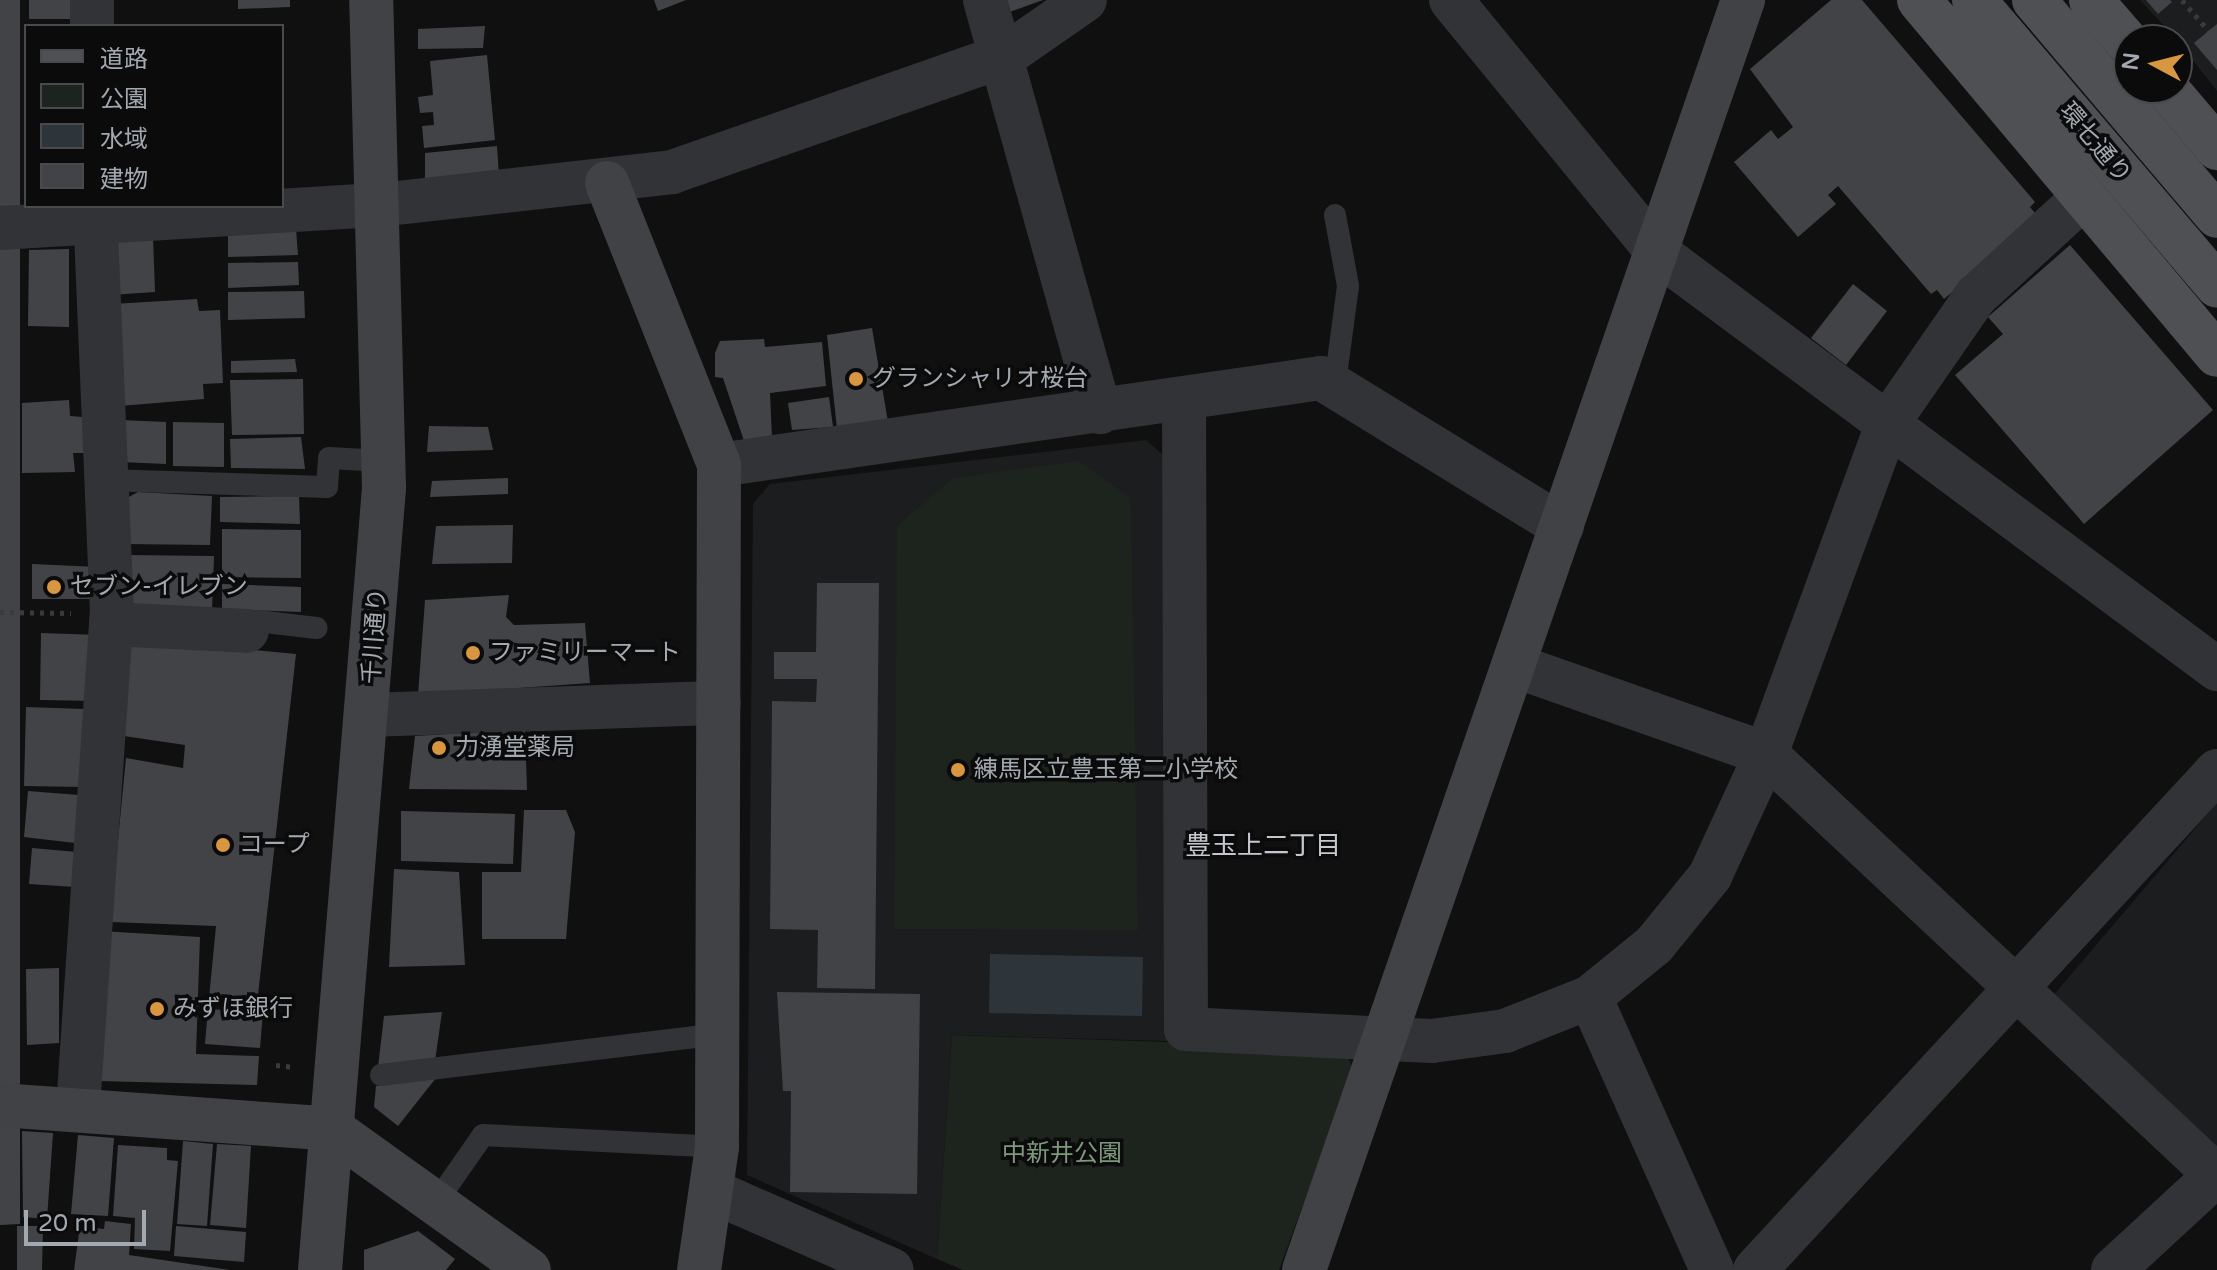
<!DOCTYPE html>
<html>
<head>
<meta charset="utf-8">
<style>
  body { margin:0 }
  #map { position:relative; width:2217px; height:1270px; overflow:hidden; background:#101011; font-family:"Varela Round","Noto Sans JP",sans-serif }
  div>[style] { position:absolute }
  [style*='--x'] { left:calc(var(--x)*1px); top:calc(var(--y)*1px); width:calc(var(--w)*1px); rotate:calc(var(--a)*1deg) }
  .built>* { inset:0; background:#1c1d1e }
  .green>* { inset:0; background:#1d231d }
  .water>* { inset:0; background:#2d353a }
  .building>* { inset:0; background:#424346 }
  .path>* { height:5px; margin-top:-2.5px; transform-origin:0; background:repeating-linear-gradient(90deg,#383a3d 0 4px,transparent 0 10px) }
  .lane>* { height:22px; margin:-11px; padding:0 11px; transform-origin:11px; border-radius:11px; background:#323336 }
  .street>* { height:44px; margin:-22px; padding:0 22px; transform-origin:22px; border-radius:22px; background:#323336 }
  .secondary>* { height:44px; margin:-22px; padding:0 22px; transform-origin:22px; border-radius:22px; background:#404246 }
  .primary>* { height:44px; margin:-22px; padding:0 22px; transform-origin:22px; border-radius:22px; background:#4e5054 }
  .dots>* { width:22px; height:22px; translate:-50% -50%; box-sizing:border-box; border:4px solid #0b0b0c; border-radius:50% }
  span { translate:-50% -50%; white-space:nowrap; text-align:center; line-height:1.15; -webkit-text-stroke:7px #0b0b0c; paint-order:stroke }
  .street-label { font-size:24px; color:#a3a9b0 }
  .poi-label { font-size:24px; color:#a3a9b0 }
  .left { translate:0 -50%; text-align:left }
  .park-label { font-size:24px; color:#7e997c }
  .neighbourhood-label { font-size:26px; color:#c4c7cd }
  .legend { position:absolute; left:24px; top:24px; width:260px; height:184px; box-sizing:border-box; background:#0b0b0c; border:2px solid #484a4e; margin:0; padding:10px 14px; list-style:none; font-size:24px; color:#a3a9b0 }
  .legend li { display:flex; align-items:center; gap:16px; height:40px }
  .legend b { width:40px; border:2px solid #484a4e }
  .north { position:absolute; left:2113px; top:24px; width:80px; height:80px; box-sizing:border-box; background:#0b0b0c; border:2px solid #484a4e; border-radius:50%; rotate:277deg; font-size:22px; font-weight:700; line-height:32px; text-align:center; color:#a3a9b0 }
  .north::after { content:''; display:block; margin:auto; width:28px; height:36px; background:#d99641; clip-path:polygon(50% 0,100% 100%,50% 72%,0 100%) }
  .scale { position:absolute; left:24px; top:1210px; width:122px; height:36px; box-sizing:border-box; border:4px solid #a3a9b0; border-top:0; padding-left:10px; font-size:24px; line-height:28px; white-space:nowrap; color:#a3a9b0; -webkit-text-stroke:6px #0b0b0c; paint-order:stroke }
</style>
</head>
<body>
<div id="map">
  <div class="built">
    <i style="clip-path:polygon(2140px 0,2217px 0,2217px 91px,2177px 40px)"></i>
    <i style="clip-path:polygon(1146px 440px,1163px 455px,1168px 1041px,952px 1035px,937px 1259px,747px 1175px,753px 504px,770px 484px)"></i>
    <i style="clip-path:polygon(2217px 803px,2217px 1150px,2051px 998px)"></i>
  </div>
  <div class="green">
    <i style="clip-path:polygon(1079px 461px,1131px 498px,1138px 930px,894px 929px,897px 526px,953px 478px)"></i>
    <i style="clip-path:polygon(952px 1035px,1344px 1048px,1353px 1069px,1279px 1270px,963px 1270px,937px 1259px)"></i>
  </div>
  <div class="water">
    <i style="clip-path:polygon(990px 954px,1143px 957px,1142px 1016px,989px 1013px)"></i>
  </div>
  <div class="building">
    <i style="clip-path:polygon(0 0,20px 0,20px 1224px,0 1225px)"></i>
    <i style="clip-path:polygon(29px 0,72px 0,72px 19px,29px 19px)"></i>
    <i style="clip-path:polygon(238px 0,290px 0,290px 7px,238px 9px)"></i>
    <i style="clip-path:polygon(654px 0,686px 0,658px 11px)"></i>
    <i style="clip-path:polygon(1002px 0,1043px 0,1007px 13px)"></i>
    <i style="clip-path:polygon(1831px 0,1862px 0,2035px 202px,2030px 207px,2039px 218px,1944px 299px,1937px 290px,1931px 294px,1838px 186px,1828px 195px,1836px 204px,1798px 237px,1734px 162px,1771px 130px,1778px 139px,1793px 127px,1750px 69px)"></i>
    <i style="clip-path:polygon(2146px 0,2170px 0,2172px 2px,2158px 14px)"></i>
    <i style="clip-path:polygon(2217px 24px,2217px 70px,2194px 43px)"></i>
    <i style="clip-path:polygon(485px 26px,483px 48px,418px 49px,418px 29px)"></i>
    <i style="clip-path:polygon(487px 55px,495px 140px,424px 148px,422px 126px,434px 125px,433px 112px,420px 113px,418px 97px,433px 95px,430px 61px)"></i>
    <i style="clip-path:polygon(497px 146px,499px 176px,425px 183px,425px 153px)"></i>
    <i style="clip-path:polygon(296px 229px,298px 255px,228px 257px,228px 231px)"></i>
    <i style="clip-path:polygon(153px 236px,155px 292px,111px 295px,109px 239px)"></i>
    <i style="clip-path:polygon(2070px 245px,2213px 410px,2084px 524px,1955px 375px,2003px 334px,1988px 317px)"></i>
    <i style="clip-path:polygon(69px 249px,69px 327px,28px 326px,29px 250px)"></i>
    <i style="clip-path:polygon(298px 262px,299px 285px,228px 288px,228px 263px)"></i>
    <i style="clip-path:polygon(1853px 284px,1887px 311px,1846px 365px,1811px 338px)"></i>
    <i style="clip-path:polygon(304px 291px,305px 318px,228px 320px,228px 292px)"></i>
    <i style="clip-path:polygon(197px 299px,199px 311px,220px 310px,223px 383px,203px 384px,204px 399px,120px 406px,112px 304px)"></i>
    <i style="clip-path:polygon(872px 328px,888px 422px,837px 429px,827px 335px)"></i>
    <i style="clip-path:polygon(764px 339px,765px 347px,822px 342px,826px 386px,770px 393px,772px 438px,744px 441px,723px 378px,715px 377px,715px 353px,720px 341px)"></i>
    <i style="clip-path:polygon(295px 359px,297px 372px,231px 373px,231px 361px)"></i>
    <i style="clip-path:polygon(303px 379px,304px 434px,232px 435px,230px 380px)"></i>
    <i style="clip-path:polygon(829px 397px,833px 427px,792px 430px,788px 403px)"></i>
    <i style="clip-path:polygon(69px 400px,70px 416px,83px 417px,84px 453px,73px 453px,75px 472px,22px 473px,22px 403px)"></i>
    <i style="clip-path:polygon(121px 420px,166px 422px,166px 464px,121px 462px)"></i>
    <i style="clip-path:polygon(173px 422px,224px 423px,224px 467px,173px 466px)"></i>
    <i style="clip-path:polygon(429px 426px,488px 427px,493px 450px,427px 452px)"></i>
    <i style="clip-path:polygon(301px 437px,305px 469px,231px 468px,230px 439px)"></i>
    <i style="clip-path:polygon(508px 478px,508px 494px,430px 497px,432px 481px)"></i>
    <i style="clip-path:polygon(138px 492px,212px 496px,210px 545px,125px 544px,127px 498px)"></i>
    <i style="clip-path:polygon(299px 496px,300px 524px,220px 522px,220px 497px)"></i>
    <i style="clip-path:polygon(513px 525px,512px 563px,432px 564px,436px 526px)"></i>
    <i style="clip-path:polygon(222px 529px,301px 530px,301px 578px,222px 577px)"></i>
    <i style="clip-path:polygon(127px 555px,214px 556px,212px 611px,136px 608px,129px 602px)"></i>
    <i style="clip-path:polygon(32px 564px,98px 567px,92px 599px,32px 599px)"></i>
    <i style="clip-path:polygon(817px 583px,879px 583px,875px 989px,817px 988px,818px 930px,770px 929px,772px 701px,816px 702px,817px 679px,774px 679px,774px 652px,816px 652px)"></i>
    <i style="clip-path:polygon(222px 584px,301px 587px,301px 612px,222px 609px)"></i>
    <i style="clip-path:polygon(509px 595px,506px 617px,514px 625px,585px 623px,590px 683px,418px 695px,425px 600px)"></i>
    <i style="clip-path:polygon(41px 633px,99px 635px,97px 701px,40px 700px)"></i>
    <i style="clip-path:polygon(140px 639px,296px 654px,257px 1004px,209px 998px,216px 926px,110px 922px,126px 758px,183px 768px,185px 745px,117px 735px,126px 650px)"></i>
    <i style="clip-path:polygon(26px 707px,84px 709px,83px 787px,24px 786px)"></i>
    <i style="clip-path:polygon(525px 729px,527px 790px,409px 789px,415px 736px)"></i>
    <i style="clip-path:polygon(28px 791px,79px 795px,75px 843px,24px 837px)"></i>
    <i style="clip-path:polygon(524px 810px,566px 810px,575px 832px,566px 939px,482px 939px,482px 872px,521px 872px)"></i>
    <i style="clip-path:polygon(401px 811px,515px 814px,513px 864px,401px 861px)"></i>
    <i style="clip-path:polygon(32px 848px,77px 852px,75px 887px,29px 884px)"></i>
    <i style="clip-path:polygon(394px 869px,459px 872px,465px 965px,389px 967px)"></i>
    <i style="clip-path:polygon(101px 931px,200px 937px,196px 1054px,259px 1056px,257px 1085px,98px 1081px)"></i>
    <i style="clip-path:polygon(59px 968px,59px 1043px,27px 1045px,26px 969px)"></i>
    <i style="clip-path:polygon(777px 992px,920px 994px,917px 1194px,790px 1192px,791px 1091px,783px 1091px)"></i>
    <i style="clip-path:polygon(208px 1009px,263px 1012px,260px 1048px,205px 1044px)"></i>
    <i style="clip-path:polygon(442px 1012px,435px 1061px,378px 1067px,384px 1016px)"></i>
    <i style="clip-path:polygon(436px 1078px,398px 1126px,374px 1107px,376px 1086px)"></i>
    <i style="clip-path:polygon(22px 1131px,53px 1133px,47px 1219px,23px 1217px)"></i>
    <i style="clip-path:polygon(78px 1135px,114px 1138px,108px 1216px,71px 1214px)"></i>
    <i style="clip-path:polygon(183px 1141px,213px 1144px,207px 1226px,177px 1224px)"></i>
    <i style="clip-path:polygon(217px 1144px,251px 1146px,246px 1228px,210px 1225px)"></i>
    <i style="clip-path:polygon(118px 1145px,167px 1148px,167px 1160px,178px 1161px,170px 1251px,134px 1249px,135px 1218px,113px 1216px)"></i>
    <i style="clip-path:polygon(105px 1221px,131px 1224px,129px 1255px,230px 1270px,74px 1270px,80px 1226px,104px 1229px)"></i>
    <i style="clip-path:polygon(17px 1226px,43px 1226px,42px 1270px,17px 1270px)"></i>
    <i style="clip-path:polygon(176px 1226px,246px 1232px,244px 1262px,174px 1256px)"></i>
    <i style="clip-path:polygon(418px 1231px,455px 1259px,446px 1270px,364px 1270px,364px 1250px)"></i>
  </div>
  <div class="path">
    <i style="--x:2182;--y:0;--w:41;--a:48.9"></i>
    <i style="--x:0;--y:612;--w:71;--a:0.8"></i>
    <i style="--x:276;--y:1065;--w:19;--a:6"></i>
  </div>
  <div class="lane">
    <i style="--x:1335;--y:215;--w:72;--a:79.6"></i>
    <i style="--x:1348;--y:286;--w:99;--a:97.6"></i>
    <i style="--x:106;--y:480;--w:221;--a:1.8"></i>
    <i style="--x:327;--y:487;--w:29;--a:-86"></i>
    <i style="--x:329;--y:458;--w:55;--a:3.1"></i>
    <i style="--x:247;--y:631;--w:14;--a:-45"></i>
    <i style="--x:257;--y:621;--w:60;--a:6.7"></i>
    <i style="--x:381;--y:1075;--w:339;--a:-6.9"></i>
    <i style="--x:437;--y:1201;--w:80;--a:-55.1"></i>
    <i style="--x:483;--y:1135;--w:234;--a:2.9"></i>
  </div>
  <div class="street">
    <i style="--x:92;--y:0;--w:26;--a:90"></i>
    <i style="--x:985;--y:0;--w:428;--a:74.4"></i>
    <i style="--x:1451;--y:0;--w:327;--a:50.7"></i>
    <i style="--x:1658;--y:253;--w:697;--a:36.66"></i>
    <i style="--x:0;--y:228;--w:380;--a:-3.5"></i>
    <i style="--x:379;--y:205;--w:295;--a:-6.4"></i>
    <i style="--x:672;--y:172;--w:354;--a:-19.3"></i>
    <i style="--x:1006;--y:55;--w:96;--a:-34.8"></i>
    <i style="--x:1184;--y:400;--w:629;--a:89.82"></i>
    <i style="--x:1186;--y:1029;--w:246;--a:2.8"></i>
    <i style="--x:1432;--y:1041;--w:74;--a:-7.8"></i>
    <i style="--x:1505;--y:1031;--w:92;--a:-21.8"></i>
    <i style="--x:1590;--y:997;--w:82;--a:-39.1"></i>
    <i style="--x:1654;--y:945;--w:89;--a:-50.9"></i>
    <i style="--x:1710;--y:876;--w:134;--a:-65.3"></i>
    <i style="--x:1766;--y:754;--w:353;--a:-69.8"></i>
    <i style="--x:1888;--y:423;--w:155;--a:-55.3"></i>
    <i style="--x:1976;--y:296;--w:145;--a:-42.5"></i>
    <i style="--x:719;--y:465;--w:608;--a:-8.22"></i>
    <i style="--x:1321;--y:378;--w:283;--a:31.6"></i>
    <i style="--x:111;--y:624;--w:136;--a:2.9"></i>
    <i style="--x:1516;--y:666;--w:265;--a:19.4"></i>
    <i style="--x:1766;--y:754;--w:618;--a:43.1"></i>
    <i style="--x:369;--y:715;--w:350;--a:-2"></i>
    <i style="--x:1590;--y:997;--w:299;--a:65.9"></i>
    <i style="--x:78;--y:1108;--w:495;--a:-86.1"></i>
    <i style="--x:112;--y:614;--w:408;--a:-92.4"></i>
    <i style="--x:714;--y:1192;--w:194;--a:23.7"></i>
    <i style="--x:1755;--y:1270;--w:680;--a:-47.2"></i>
    <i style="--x:2113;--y:1270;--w:139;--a:-42.7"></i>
  </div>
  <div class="secondary">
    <i style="--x:607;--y:183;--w:303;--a:68.3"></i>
    <i style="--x:719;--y:465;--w:682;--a:90.17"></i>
    <i style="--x:717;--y:1147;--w:124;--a:98.3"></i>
    <i style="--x:0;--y:1105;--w:333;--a:4.1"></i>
    <i style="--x:332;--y:1129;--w:242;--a:35.6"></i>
    <i style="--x:320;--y:1270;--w:785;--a:-85.32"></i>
    <i style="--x:384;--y:488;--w:488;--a:-91.5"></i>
    <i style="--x:1304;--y:1270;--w:1344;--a:-70.93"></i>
  </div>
  <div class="primary">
    <i style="--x:1919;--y:0;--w:463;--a:50"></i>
    <i style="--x:1974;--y:0;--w:375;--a:49.6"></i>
    <i style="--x:2034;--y:0;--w:283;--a:49.7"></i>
    <i style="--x:2091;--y:0;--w:58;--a:49.2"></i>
    <i style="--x:2166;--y:88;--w:79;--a:49.6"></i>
  </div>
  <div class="dots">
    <i style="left:856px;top:379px;background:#d99641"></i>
    <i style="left:54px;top:587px;background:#d99641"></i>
    <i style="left:473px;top:653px;background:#d99641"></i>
    <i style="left:439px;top:748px;background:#d99641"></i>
    <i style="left:958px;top:770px;background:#d99641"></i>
    <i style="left:223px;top:845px;background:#d99641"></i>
    <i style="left:157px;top:1009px;background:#d99641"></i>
  </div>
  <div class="street-label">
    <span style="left:2095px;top:143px;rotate:50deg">環七通り</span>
    <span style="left:375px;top:636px;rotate:-86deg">千川通り</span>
  </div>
  <div class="poi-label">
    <span class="left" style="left:872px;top:379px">グランシャリオ桜台</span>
    <span class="left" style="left:70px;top:587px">セブン-イレブン</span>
    <span class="left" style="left:489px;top:653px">ファミリーマート</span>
    <span class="left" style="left:455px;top:748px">力湧堂薬局</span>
    <span class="left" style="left:974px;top:770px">練馬区立豊玉第二小学校</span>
    <span class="left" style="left:239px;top:845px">コープ</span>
    <span class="left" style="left:173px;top:1009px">みずほ銀行</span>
  </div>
  <div class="park-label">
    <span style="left:1062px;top:1154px">中新井公園</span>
  </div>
  <div class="neighbourhood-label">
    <span style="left:1263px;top:846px">豊玉上二丁目</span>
  </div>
  <ul class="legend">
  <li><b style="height:10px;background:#4e5054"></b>道路</li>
  <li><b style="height:22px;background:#1d231d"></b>公園</li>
  <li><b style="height:22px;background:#2d353a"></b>水域</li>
  <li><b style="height:22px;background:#424346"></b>建物</li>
  </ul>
  <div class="north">N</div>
  <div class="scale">20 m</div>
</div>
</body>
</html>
